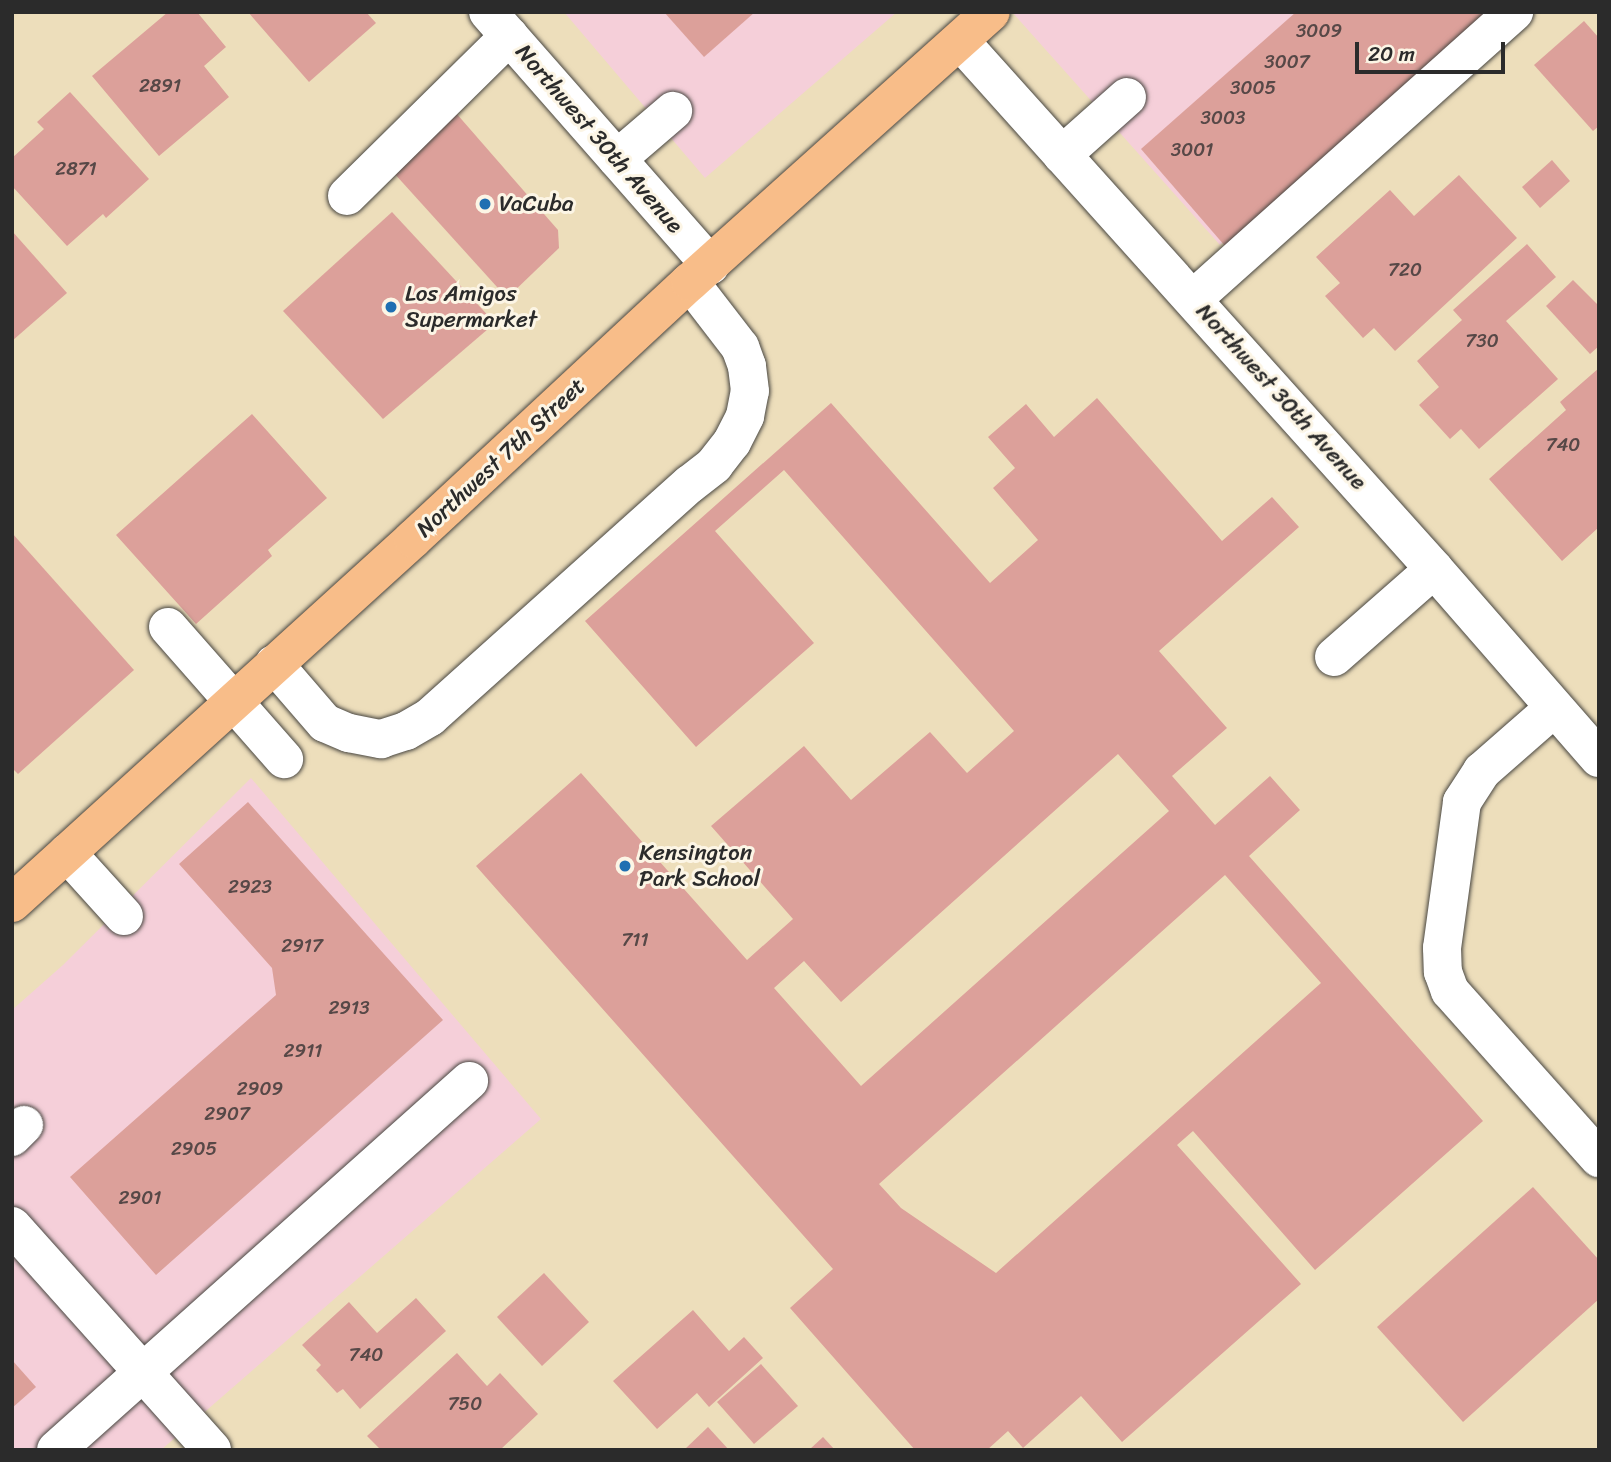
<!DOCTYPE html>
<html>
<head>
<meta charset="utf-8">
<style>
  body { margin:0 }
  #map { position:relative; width:1611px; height:1462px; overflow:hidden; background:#eddebb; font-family:Sriracha,sans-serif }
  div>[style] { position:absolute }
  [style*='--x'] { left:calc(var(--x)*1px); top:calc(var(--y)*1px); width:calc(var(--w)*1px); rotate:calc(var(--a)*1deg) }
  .built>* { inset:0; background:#f5cfd9 }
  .building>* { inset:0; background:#dca09a }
  .roads { filter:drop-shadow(0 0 2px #484641) drop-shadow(0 0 2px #484641) }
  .minor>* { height:38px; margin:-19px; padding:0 19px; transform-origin:19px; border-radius:19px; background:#fff }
  .major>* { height:38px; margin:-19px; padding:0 19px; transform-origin:19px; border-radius:19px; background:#f8bd89 }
  .dots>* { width:19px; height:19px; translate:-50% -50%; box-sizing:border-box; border:4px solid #fcf5e5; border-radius:50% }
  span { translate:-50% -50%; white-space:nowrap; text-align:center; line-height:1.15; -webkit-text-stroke:6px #fcf5e5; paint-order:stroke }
  .number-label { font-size:19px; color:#574847 }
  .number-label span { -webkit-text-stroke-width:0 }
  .street-label { font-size:23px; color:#2b2b2b }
  .poi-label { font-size:23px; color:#2b2b2b }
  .left { translate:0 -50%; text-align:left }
  .frame { position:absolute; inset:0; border:14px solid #2b2b2b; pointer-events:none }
  .scale { position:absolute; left:1355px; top:42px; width:150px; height:32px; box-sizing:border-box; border:4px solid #2b2b2b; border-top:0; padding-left:9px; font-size:21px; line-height:24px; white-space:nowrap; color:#2b2b2b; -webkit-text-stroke:5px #fcf5e5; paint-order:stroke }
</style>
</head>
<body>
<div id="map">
  <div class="built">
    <i style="clip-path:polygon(564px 12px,897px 12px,705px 178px)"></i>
    <i style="clip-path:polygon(1012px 12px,1481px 12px,1220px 245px)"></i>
    <i style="clip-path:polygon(251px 778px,541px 1119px,161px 1450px,12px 1450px,12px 1010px,63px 965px)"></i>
  </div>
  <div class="building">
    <i style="clip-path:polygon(168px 12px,197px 12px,226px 47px,204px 66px,229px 97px,159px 156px,92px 76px)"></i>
    <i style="clip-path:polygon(248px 12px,366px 12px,376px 23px,309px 82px)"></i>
    <i style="clip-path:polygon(664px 12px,755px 12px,704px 57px)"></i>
    <i style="clip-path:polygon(1296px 12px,1489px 12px,1225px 246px,1141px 149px)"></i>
    <i style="clip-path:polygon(1584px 21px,1599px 38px,1599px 126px,1593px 131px,1534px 65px)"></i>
    <i style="clip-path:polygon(70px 92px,149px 179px,106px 218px,103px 214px,67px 246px,12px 186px,12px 158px,44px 129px,37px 122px)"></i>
    <i style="clip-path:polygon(456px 113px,558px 230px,559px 248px,507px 298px,393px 172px)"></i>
    <i style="clip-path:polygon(1552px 160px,1570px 181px,1540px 208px,1522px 187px)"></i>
    <i style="clip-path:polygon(1459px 175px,1517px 238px,1395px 351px,1374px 328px,1363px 338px,1325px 296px,1340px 283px,1316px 257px,1390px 190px,1414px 216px)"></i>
    <i style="clip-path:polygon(392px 212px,495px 323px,383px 419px,283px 311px)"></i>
    <i style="clip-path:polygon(12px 231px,67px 293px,12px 341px)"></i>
    <i style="clip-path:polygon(1527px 244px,1556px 277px,1506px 321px,1558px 379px,1479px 449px,1461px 429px,1450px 439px,1419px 405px,1439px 387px,1417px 361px,1462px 320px,1453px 310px)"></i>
    <i style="clip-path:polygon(1573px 280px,1599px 306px,1599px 346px,1590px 354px,1546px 306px)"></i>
    <i style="clip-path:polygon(1599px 368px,1599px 527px,1562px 561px,1489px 479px,1566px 410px,1560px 402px)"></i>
    <i style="clip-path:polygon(evenodd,1097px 398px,1222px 541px,1272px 497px,1299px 527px,1159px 651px,1227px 728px,1172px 776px,1215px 825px,1270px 776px,1300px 810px,1249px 856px,1483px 1121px,1315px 1270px,1193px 1131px,1177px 1145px,1301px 1284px,1122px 1442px,1081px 1396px,1023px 1448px,1008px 1431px,987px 1450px,915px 1450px,790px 1308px,833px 1269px,476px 866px,581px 773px,747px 960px,793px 919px,711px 826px,804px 746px,851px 800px,930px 732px,967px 773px,1014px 731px,784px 470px,715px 531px,814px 643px,696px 747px,585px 621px,831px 403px,990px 583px,1038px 540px,993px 488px,1015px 468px,988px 437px,1026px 404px,1054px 437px,1097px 398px,1118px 754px,1169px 811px,861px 1086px,774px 988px,804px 961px,841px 1002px,1118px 754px,1097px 398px,1225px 875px,1321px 983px,996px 1273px,901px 1208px,879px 1184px,1225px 875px)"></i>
    <i style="clip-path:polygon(252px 414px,327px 498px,268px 550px,272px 556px,196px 624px,116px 535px)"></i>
    <i style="clip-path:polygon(12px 533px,134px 670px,18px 774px,12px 768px)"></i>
    <i style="clip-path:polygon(248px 802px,443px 1020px,156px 1275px,70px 1177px,276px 995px,272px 968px,179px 864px)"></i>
    <i style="clip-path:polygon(1533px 1187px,1599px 1260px,1599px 1299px,1463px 1422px,1377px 1327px)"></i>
    <i style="clip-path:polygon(544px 1273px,589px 1322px,542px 1366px,497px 1317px)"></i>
    <i style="clip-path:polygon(416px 1298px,446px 1331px,360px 1409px,343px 1389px,337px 1393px,316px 1370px,321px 1365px,302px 1345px,349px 1302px,377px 1333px)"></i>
    <i style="clip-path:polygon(693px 1310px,729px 1351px,744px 1337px,763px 1358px,709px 1407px,697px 1393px,657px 1429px,613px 1381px)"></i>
    <i style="clip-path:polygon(457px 1353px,487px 1386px,500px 1373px,538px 1414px,500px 1450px,381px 1450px,367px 1436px)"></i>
    <i style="clip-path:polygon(12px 1360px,36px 1387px,12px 1408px)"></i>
    <i style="clip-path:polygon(761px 1364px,798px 1406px,754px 1444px,717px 1402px)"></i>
    <i style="clip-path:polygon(708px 1427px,729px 1450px,684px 1450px)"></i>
    <i style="clip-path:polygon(823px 1437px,835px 1450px,809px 1450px)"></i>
  </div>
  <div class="roads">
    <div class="minor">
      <i style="--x:488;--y:12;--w:337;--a:48.7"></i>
      <i style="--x:960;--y:41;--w:710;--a:48.08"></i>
      <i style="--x:1434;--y:569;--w:251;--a:48.9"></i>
      <i style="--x:1062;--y:155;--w:87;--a:-41.7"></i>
      <i style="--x:617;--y:159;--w:74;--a:-40.6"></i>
      <i style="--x:347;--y:196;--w:228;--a:-44.6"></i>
      <i style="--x:1193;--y:299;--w:431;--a:-41.8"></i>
      <i style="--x:168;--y:627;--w:176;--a:48.7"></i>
      <i style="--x:1334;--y:657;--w:133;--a:-41.3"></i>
      <i style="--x:274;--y:664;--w:78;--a:49.2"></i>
      <i style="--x:325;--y:723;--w:26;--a:23"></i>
      <i style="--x:349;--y:733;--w:33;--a:11"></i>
      <i style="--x:381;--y:739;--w:26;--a:-18"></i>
      <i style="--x:406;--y:731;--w:28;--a:-30"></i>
      <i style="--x:430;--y:717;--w:349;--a:-41.9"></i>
      <i style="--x:690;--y:484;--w:31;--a:-38"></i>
      <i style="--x:714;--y:465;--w:29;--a:-52"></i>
      <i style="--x:732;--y:442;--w:29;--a:-63"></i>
      <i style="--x:745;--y:416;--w:25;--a:-79"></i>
      <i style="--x:750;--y:391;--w:25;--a:-97"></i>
      <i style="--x:747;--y:366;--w:20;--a:-110"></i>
      <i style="--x:740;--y:347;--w:82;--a:-127.6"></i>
      <i style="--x:1554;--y:708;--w:96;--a:138.8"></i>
      <i style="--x:1482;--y:771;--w:37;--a:123"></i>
      <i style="--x:1462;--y:802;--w:147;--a:97.8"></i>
      <i style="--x:1442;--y:948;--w:24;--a:88"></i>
      <i style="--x:1443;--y:972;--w:20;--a:70"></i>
      <i style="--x:1450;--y:991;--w:224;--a:48.3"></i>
      <i style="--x:67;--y:853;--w:85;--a:47.9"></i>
      <i style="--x:12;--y:1137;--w:17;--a:-45"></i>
      <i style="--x:12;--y:1226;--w:300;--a:48.2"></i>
      <i style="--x:56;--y:1450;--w:554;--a:-41.78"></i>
    </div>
    <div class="major">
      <i style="--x:12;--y:903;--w:542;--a:-42.23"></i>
      <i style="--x:413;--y:539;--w:378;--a:-42.9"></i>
      <i style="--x:690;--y:282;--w:404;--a:-41.9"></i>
    </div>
  </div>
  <div class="dots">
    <i style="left:485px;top:204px;background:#1f6fb2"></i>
    <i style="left:391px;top:307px;background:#1f6fb2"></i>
    <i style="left:625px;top:866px;background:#1f6fb2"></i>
  </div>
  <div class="number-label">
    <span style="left:1319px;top:31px">3009</span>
    <span style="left:1287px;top:62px">3007</span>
    <span style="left:160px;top:86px">2891</span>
    <span style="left:1253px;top:88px">3005</span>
    <span style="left:1223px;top:118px">3003</span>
    <span style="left:1192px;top:150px">3001</span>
    <span style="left:76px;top:169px">2871</span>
    <span style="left:1405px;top:270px">720</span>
    <span style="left:1482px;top:341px">730</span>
    <span style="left:1563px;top:445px">740</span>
    <span style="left:250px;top:887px">2923</span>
    <span style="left:635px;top:940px">711</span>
    <span style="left:302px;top:946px">2917</span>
    <span style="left:349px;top:1008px">2913</span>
    <span style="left:303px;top:1051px">2911</span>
    <span style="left:260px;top:1089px">2909</span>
    <span style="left:227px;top:1114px">2907</span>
    <span style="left:194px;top:1149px">2905</span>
    <span style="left:140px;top:1198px">2901</span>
    <span style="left:366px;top:1355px">740</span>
    <span style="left:465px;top:1404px">750</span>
  </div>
  <div class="street-label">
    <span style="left:599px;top:139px;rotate:49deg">Northwest 30th Avenue</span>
    <span style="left:1281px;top:397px;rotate:48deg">Northwest 30th Avenue</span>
    <span style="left:501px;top:458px;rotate:-43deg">Northwest 7th Street</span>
  </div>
  <div class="poi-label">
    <span class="left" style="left:499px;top:204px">VaCuba</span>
    <span class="left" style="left:405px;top:307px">Los Amigos<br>Supermarket</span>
    <span class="left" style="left:639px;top:866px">Kensington<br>Park School</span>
  </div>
  <div class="frame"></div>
  <div class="scale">20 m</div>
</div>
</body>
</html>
